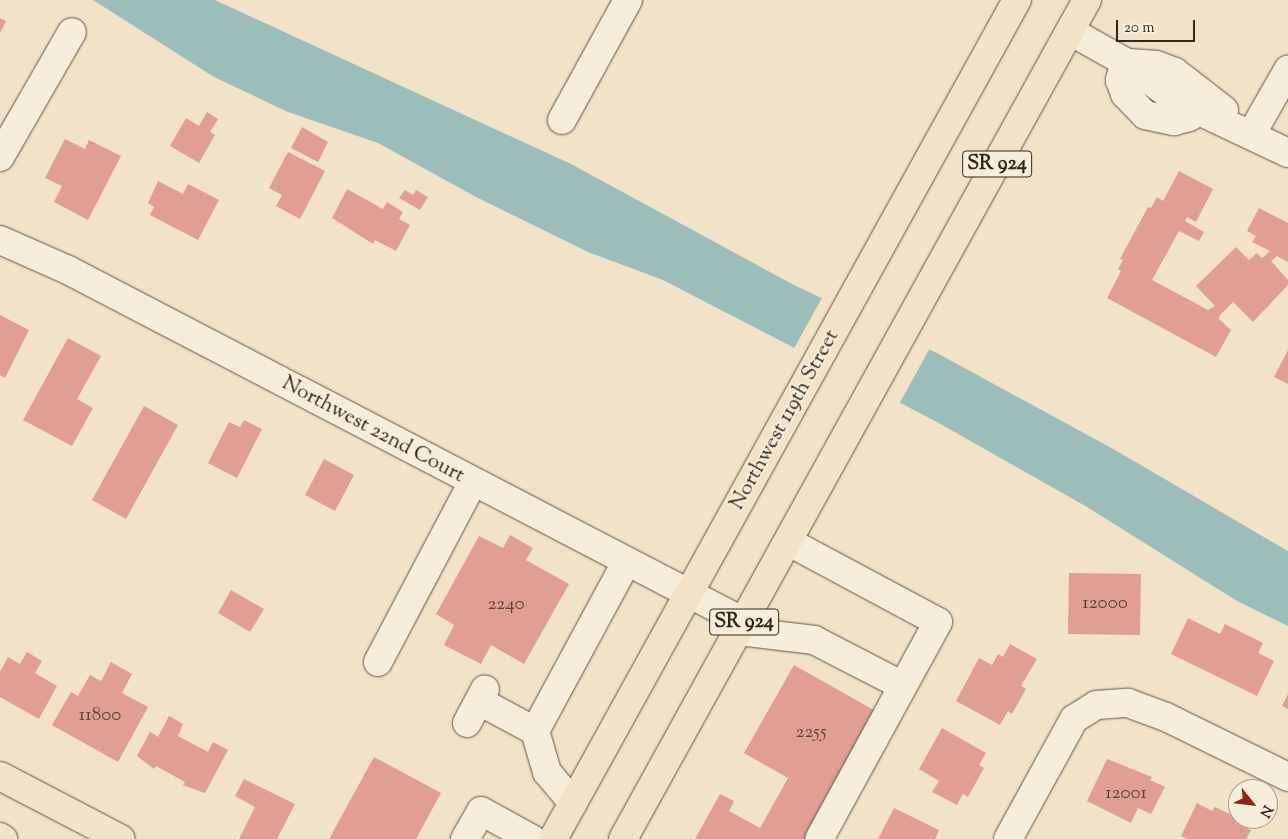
<!DOCTYPE html>
<html>
<head>
<meta charset="utf-8">
<style>
  body { margin:0 }
  #map { position:relative; width:1288px; height:839px; overflow:hidden; background:#f2e3c8; font-family:"Sorts Mill Goudy",serif }
  div>[style] { position:absolute }
  [style*='--x'] { left:calc(var(--x)*1px); top:calc(var(--y)*1px); width:calc(var(--w)*1px); rotate:calc(var(--a)*1deg) }
  .water>* { inset:0; background:#9cbeba }
  .pier>* { inset:0; background:#f2e3c8 }
  .building>* { inset:0; background:#e19e92 }
  .roads { filter:drop-shadow(0 0 1px #605548) drop-shadow(0 0 1px #605548) }
  .minor>* { height:28px; margin:-14px; padding:0 14px; transform-origin:14px; border-radius:14px; background:#f7eddb }
  .major>* { height:28px; margin:-14px; padding:0 14px; transform-origin:14px; border-radius:14px; background:#f2e3c8 }
  .highway>* { height:28px; margin:-14px; padding:0 14px; transform-origin:14px; border-radius:14px; background:#f2e3c8 }
  span { translate:-50% -50%; white-space:nowrap; text-align:center; line-height:1.15; -webkit-text-stroke:4px #f7eddb; paint-order:stroke }
  .number-label { font-size:19px; color:#5c443a }
  .number-label span { -webkit-text-stroke-width:0 }
  .shield-label span { padding:1px 4px; background:#f7eddb; border:1px solid; border-radius:4px; -webkit-text-stroke-width:0 }
  .shield-label { font-size:20px; color:#2f261d; font-weight:700 }
  .street-label { font-size:21px; color:#2f261d }
  .north { position:absolute; left:1228px; top:779px; width:50px; height:50px; box-sizing:border-box; background:#f7eddb; border:1px solid #a79d8f; border-radius:50%; rotate:119deg; font-size:14px; font-weight:700; line-height:20px; text-align:center; color:#2f261d }
  .north::after { content:''; display:block; margin:auto; width:18px; height:22px; background:#8f2418; clip-path:polygon(50% 0,100% 100%,50% 72%,0 100%) }
  .scale { position:absolute; left:1116px; top:20px; width:79px; height:22px; box-sizing:border-box; border:2px solid #2f261d; border-top:0; padding-left:6px; font-size:15px; line-height:18px; white-space:nowrap; color:#2f261d; -webkit-text-stroke:4px #f7eddb; paint-order:stroke }
</style>
</head>
<body>
<div id="map">
  <div class="water">
    <i style="clip-path:polygon(93px 0,215px 0,571px 164px,794px 285px,937px 353px,1115px 450px,1288px 551px,1288px 626px,1237px 601px,1087px 507px,937px 422px,663px 280px,588px 252px,476px 197px,378px 143px,288px 112px,214px 77px)"></i>
  </div>
  <div class="pier">
    <i style="clip-path:polygon(823px 296px,930px 348px,898px 406px,792px 352px)"></i>
  </div>
  <div class="building">
    <i style="clip-path:polygon(0 18px,6px 21px,0 33px)"></i>
    <i style="clip-path:polygon(207px 112px,218px 119px,210px 132px,215px 135px,199px 163px,170px 146px,186px 118px,199px 126px)"></i>
    <i style="clip-path:polygon(302px 127px,328px 142px,318px 162px,291px 148px)"></i>
    <i style="clip-path:polygon(65px 139px,85px 149px,89px 140px,121px 156px,88px 220px,54px 202px,62px 186px,45px 178px)"></i>
    <i style="clip-path:polygon(288px 152px,325px 171px,300px 219px,276px 206px,282px 195px,269px 188px)"></i>
    <i style="clip-path:polygon(1179px 171px,1213px 189px,1196px 222px,1187px 217px,1185px 221px,1204px 232px,1199px 241px,1179px 231px,1152px 280px,1208px 310px,1215px 306px,1196px 286px,1236px 247px,1249px 260px,1257px 253px,1262px 258px,1270px 251px,1252px 242px,1256px 236px,1247px 231px,1259px 208px,1288px 223px,1288px 262px,1277px 256px,1271px 261px,1288px 280px,1288px 285px,1253px 322px,1233px 302px,1220px 315px,1219px 319px,1231px 330px,1216px 357px,1107px 298px,1121px 271px,1118px 269px,1123px 260px,1120px 259px,1148px 207px,1151px 208px,1157px 197px,1163px 201px)"></i>
    <i style="clip-path:polygon(158px 181px,183px 194px,188px 184px,219px 200px,198px 240px,150px 215px,154px 207px,148px 203px)"></i>
    <i style="clip-path:polygon(347px 189px,383px 209px,387px 202px,403px 212px,399px 219px,410px 225px,396px 251px,375px 240px,373px 244px,332px 218px)"></i>
    <i style="clip-path:polygon(405px 190px,413px 195px,416px 190px,428px 197px,420px 210px,399px 198px)"></i>
    <i style="clip-path:polygon(0 315px,29px 330px,5px 378px,0 375px)"></i>
    <i style="clip-path:polygon(68px 338px,101px 356px,77px 399px,93px 408px,72px 446px,23px 420px)"></i>
    <i style="clip-path:polygon(1288px 350px,1288px 384px,1274px 377px)"></i>
    <i style="clip-path:polygon(144px 406px,178px 425px,126px 519px,92px 500px)"></i>
    <i style="clip-path:polygon(244px 420px,262px 429px,237px 478px,208px 463px,229px 422px,240px 427px)"></i>
    <i style="clip-path:polygon(324px 459px,354px 475px,335px 511px,305px 495px)"></i>
    <i style="clip-path:polygon(510px 535px,533px 548px,526px 560px,569px 584px,524px 664px,491px 645px,481px 664px,444px 645px,454px 625px,436px 614px,479px 536px,503px 548px)"></i>
    <i style="clip-path:polygon(1069px 573px,1141px 574px,1140px 635px,1068px 634px)"></i>
    <i style="clip-path:polygon(231px 590px,264px 609px,250px 632px,218px 613px)"></i>
    <i style="clip-path:polygon(1188px 618px,1220px 634px,1225px 624px,1263px 643px,1258px 653px,1274px 661px,1257px 696px,1171px 654px)"></i>
    <i style="clip-path:polygon(1010px 644px,1037px 659px,1021px 686px,1026px 689px,1012px 714px,1008px 711px,1000px 725px,956px 701px,979px 658px,992px 665px,998px 654px,1003px 657px)"></i>
    <i style="clip-path:polygon(27px 652px,42px 661px,35px 673px,57px 686px,39px 719px,0 697px,0 672px,8px 657px,20px 664px)"></i>
    <i style="clip-path:polygon(111px 662px,132px 674px,122px 693px,148px 707px,118px 762px,52px 725px,71px 692px,78px 696px,90px 675px,101px 681px)"></i>
    <i style="clip-path:polygon(794px 665px,879px 713px,808px 839px,695px 839px,720px 794px,734px 801px,729px 811px,760px 828px,788px 778px,744px 753px)"></i>
    <i style="clip-path:polygon(1288px 694px,1288px 709px,1282px 706px)"></i>
    <i style="clip-path:polygon(169px 716px,183px 724px,178px 736px,208px 752px,213px 742px,228px 750px,205px 793px,188px 787px,183px 785px,185px 782px,156px 766px,154px 769px,137px 756px,150px 732px,158px 737px)"></i>
    <i style="clip-path:polygon(942px 728px,986px 753px,979px 765px,984px 768px,968px 797px,963px 794px,957px 805px,932px 792px,939px 781px,919px 769px)"></i>
    <i style="clip-path:polygon(374px 757px,441px 793px,416px 839px,329px 839px)"></i>
    <i style="clip-path:polygon(1107px 759px,1152px 777px,1150px 780px,1165px 787px,1151px 814px,1138px 808px,1131px 823px,1087px 801px)"></i>
    <i style="clip-path:polygon(244px 779px,295px 804px,277px 839px,239px 839px,255px 807px,235px 796px)"></i>
    <i style="clip-path:polygon(1197px 803px,1212px 811px,1215px 807px,1238px 818px,1236px 823px,1251px 830px,1246px 839px,1188px 839px,1181px 836px)"></i>
    <i style="clip-path:polygon(894px 808px,939px 830px,935px 839px,878px 839px)"></i>
  </div>
  <div class="roads">
    <div class="minor">
      <i style="--x:1070;--y:31;--w:63;--a:29.4"></i>
      <i style="--x:1125;--y:62;--w:64;--a:36.7"></i>
      <i style="--x:1176;--y:100;--w:124;--a:25.3"></i>
      <i style="--x:1125;--y:62;--w:19;--a:106"></i>
      <i style="--x:1120;--y:80;--w:15;--a:70"></i>
      <i style="--x:1125;--y:94;--w:29;--a:46"></i>
      <i style="--x:1145;--y:115;--w:30;--a:12"></i>
      <i style="--x:1174;--y:121;--w:16;--a:-15"></i>
      <i style="--x:1189;--y:117;--w:15;--a:-28"></i>
      <i style="--x:1129;--y:63;--w:27;--a:4"></i>
      <i style="--x:1156;--y:65;--w:20;--a:20"></i>
      <i style="--x:1175;--y:72;--w:62;--a:37.8"></i>
      <i style="--x:562;--y:120;--w:137;--a:-61.2"></i>
      <i style="--x:1252;--y:133;--w:73;--a:-60.3"></i>
      <i style="--x:0;--y:157;--w:144;--a:-60.1"></i>
      <i style="--x:0;--y:240;--w:74;--a:23.8"></i>
      <i style="--x:68;--y:270;--w:762;--a:27.51"></i>
      <i style="--x:789;--y:542;--w:169;--a:28.2"></i>
      <i style="--x:938;--y:622;--w:247;--a:118.7"></i>
      <i style="--x:739;--y:631;--w:76;--a:6.8"></i>
      <i style="--x:814;--y:640;--w:100;--a:27.3"></i>
      <i style="--x:378;--y:662;--w:204;--a:-62.2"></i>
      <i style="--x:479;--y:701;--w:64;--a:28.2"></i>
      <i style="--x:467;--y:723;--w:38;--a:-62"></i>
      <i style="--x:573;--y:803;--w:40;--a:-130"></i>
      <i style="--x:547;--y:772;--w:43;--a:-106.3"></i>
      <i style="--x:535;--y:731;--w:191;--a:-61.6"></i>
      <i style="--x:465;--y:839;--w:32;--a:-60"></i>
      <i style="--x:481;--y:811;--w:58;--a:28.8"></i>
      <i style="--x:1008;--y:839;--w:137;--a:-61.2"></i>
      <i style="--x:1074;--y:719;--w:26;--a:-32"></i>
      <i style="--x:1096;--y:705;--w:32;--a:-4"></i>
      <i style="--x:1128;--y:703;--w:40;--a:20.2"></i>
      <i style="--x:1166;--y:717;--w:136;--a:26.2"></i>
    </div>
    <div class="major">
      <i style="--x:0;--y:776;--w:136;--a:27.5"></i>
      <i style="--x:0;--y:837;--w:4;--a:34"></i>
    </div>
    <div class="highway">
      <i style="--x:553;--y:839;--w:959;--a:-61.06"></i>
      <i style="--x:623;--y:839;--w:959;--a:-61.06"></i>
    </div>
  </div>
  <div class="number-label">
    <span style="left:1105px;top:604px">12000</span>
    <span style="left:506px;top:605px">2240</span>
    <span style="left:100px;top:716px">11800</span>
    <span style="left:811px;top:733px">2255</span>
    <span style="left:1126px;top:794px">12001</span>
  </div>
  <div class="shield-label">
    <span style="left:997px;top:164px">SR 924</span>
    <span style="left:744px;top:622px">SR 924</span>
  </div>
  <div class="street-label">
    <span style="left:785px;top:420px;rotate:-61deg">Northwest 119th Street</span>
    <span style="left:373px;top:430px;rotate:28deg">Northwest 22nd Court</span>
  </div>
  <div class="north">N</div>
  <div class="scale">20 m</div>
</div>
</body>
</html>
